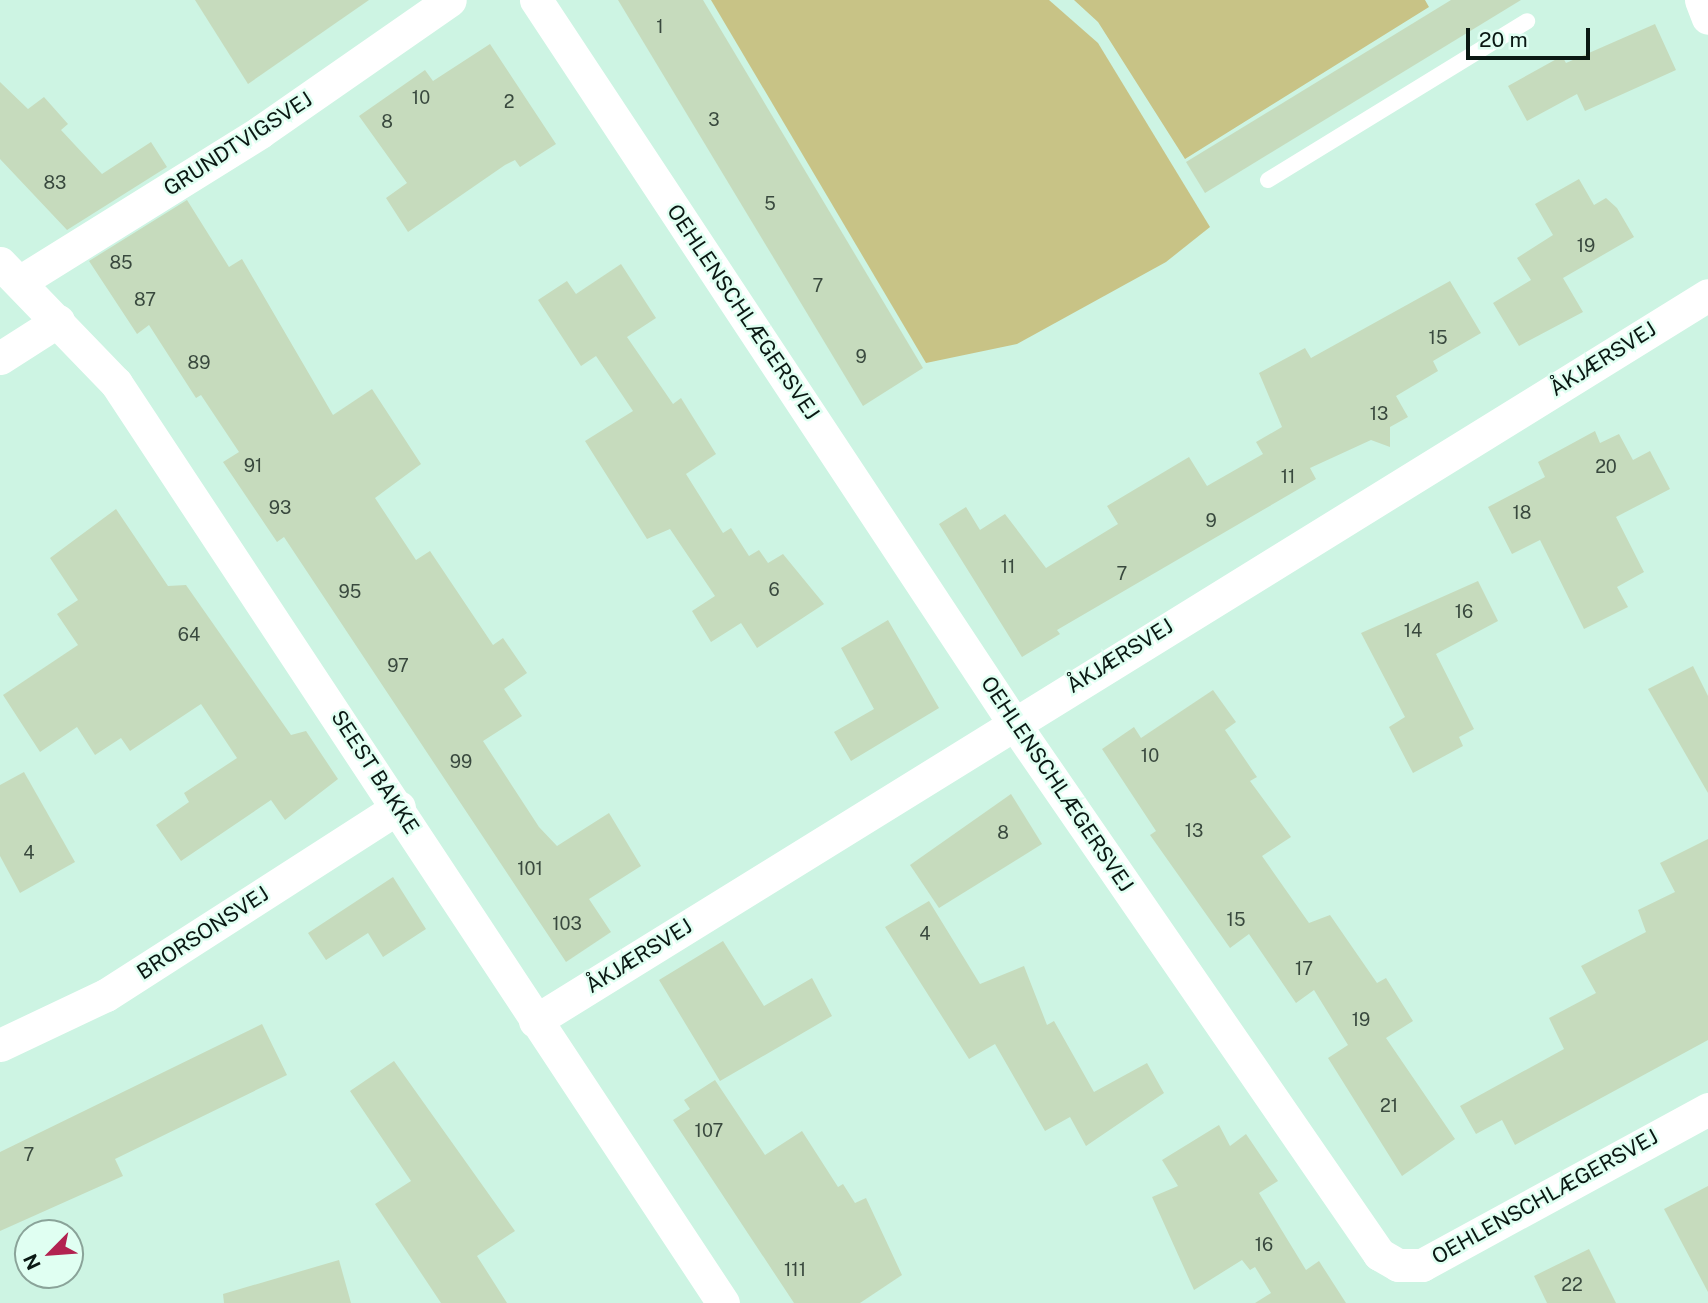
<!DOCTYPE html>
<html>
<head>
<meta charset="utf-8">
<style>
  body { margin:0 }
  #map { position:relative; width:1708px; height:1303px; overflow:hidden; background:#cdf4e3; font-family:"Public Sans",sans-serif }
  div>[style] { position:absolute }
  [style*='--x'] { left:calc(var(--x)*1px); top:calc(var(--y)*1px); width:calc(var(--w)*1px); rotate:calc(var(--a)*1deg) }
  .green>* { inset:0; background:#c8c386 }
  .building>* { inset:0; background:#c6dbbd }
  .lane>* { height:16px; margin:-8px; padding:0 8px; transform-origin:8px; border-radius:8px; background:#fff }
  .street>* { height:33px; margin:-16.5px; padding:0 16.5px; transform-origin:16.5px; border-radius:16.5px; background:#fff }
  span { translate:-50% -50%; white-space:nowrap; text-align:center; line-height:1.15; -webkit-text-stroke:5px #e0fff2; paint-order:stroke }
  .number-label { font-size:18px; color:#39493e }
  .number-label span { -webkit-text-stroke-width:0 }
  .street-label { font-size:21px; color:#0a1813 }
  .north { position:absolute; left:14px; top:1219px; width:70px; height:70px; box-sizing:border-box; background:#e0fff2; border:2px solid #8aa399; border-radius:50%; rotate:245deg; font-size:19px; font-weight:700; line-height:28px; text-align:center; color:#0a1813 }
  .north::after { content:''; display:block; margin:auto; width:24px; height:32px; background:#b22250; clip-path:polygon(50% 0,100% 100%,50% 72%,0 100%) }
  .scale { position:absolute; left:1466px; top:28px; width:124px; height:32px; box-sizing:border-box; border:4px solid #0a1813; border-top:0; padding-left:9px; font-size:21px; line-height:24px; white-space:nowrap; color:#0a1813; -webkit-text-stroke:5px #e0fff2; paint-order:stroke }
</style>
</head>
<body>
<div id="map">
  <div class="green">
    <i style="clip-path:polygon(711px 0,1049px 0,1098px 43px,1210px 227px,1166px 262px,1017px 344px,926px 363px)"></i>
    <i style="clip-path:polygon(1074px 0,1425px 0,1429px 7px,1185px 159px,1098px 22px)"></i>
  </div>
  <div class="building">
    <i style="clip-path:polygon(195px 0,369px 0,248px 84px)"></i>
    <i style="clip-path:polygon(618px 0,703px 0,923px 368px,863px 406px)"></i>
    <i style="clip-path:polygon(1451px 0,1521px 0,1205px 193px,1186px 162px)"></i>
    <i style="clip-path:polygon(1655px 24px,1676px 70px,1585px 111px,1577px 94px,1527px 121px,1508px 86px,1562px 56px,1566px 63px)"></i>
    <i style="clip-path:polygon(490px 44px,556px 144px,520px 167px,515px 160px,505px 165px,408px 232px,386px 198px,407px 183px,359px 116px,425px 70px,433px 81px)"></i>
    <i style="clip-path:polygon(0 82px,28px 109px,44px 97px,68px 124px,61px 130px,102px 174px,151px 142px,167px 167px,67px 230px,0 159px)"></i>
    <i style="clip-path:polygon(1579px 179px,1594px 205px,1606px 198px,1617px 208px,1634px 237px,1563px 278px,1583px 312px,1519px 346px,1493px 303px,1531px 280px,1517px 258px,1553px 235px,1535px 204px)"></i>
    <i style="clip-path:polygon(187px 200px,229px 267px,242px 259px,333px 415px,372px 389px,421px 464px,375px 498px,416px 560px,430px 551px,493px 645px,503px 638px,527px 673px,504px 689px,522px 716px,483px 741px,539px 827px,557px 846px,609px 813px,641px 866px,589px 899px,611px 932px,566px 962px,284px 537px,277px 542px,223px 462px,239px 452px,201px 395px,196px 398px,149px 325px,137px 334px,89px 261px)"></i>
    <i style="clip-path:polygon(621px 264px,656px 318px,627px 337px,673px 404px,681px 398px,716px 454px,686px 474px,723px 533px,731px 528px,749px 556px,759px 550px,768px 563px,783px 554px,824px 604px,757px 648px,741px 623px,711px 642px,692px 611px,715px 596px,670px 529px,647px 539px,585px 441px,633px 411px,596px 356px,581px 366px,538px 300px,567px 281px,576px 294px)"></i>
    <i style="clip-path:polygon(1450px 281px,1481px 333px,1433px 361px,1438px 371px,1396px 396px,1408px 417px,1390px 427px,1390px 447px,1371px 440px,1310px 468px,1316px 479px,1057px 630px,1060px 634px,1022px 657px,939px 524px,966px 507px,980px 530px,1005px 514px,1046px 568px,1118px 524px,1107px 506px,1189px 457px,1207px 486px,1263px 454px,1256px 442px,1282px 427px,1259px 373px,1305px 348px,1311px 358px)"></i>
    <i style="clip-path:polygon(1595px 431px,1600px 443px,1619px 434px,1633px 460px,1650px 451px,1670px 489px,1616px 517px,1644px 572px,1617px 587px,1628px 607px,1584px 629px,1540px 540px,1512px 554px,1488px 507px,1545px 477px,1538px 462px)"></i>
    <i style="clip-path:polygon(116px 509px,168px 586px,186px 585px,291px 735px,306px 731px,338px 779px,285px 820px,271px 800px,181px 861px,156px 825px,189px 802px,184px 793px,237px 758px,201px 704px,130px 751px,121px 738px,95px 755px,77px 727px,40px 752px,3px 695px,78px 645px,57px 614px,78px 600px,50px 558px)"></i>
    <i style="clip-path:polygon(1478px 581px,1498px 621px,1436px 654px,1474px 729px,1459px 737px,1463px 746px,1413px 773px,1389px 727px,1405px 717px,1361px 633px)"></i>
    <i style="clip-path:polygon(888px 620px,939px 708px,851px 761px,834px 732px,874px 709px,841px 648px)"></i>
    <i style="clip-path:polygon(1693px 666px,1708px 696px,1708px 793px,1648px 689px)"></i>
    <i style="clip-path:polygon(1213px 690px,1236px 722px,1225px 730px,1257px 777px,1250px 781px,1291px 837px,1262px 856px,1309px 923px,1330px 915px,1377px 983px,1386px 978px,1413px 1021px,1386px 1038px,1455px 1139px,1402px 1176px,1328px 1058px,1348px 1045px,1314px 990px,1296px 1003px,1249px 934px,1230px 948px,1150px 835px,1156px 831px,1102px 749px,1134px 727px,1141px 738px)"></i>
    <i style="clip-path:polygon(24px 772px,75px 862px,20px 893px,0 856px,0 785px)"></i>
    <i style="clip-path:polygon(1011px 794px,1042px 844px,939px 908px,910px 865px)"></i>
    <i style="clip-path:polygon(1708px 839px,1708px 1040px,1515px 1145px,1502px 1120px,1476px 1134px,1460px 1106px,1564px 1049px,1549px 1018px,1596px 993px,1581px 966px,1646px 932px,1638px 910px,1675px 892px,1660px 863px)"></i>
    <i style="clip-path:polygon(393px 877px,426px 929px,383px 957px,368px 933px,326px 960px,308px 933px)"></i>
    <i style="clip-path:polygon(929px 901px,980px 984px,1024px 966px,1047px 1025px,1054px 1021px,1094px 1092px,1147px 1063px,1164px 1093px,1086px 1146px,1070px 1117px,1045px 1131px,995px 1044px,969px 1059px,885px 927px)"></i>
    <i style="clip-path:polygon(723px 941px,764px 1006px,812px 978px,832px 1016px,720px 1081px,659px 980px)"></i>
    <i style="clip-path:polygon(262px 1024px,287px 1075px,115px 1159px,123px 1176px,0 1231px,0 1152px)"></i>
    <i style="clip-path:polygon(394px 1061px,515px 1231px,477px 1256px,507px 1303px,441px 1303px,375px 1204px,411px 1181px,350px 1091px)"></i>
    <i style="clip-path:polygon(715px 1080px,765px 1155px,802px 1131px,838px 1187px,843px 1184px,855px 1203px,866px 1198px,902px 1275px,860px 1303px,794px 1303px,673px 1120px,690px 1109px,684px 1100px)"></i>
    <i style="clip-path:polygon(1219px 1125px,1230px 1146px,1246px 1134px,1278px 1181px,1259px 1193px,1306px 1270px,1319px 1261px,1346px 1303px,1255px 1303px,1271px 1293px,1255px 1267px,1250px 1270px,1242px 1260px,1194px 1290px,1152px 1197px,1178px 1186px,1162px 1160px)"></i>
    <i style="clip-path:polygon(1708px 1186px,1708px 1292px,1664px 1209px)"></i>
    <i style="clip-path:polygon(1589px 1249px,1616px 1303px,1547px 1303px,1534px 1276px)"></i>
    <i style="clip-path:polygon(339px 1260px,351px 1303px,224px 1303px,223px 1294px)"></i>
  </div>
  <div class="lane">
    <i style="--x:1268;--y:180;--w:304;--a:-31.5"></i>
  </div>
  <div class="street">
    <i style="--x:536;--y:0;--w:865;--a:56.55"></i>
    <i style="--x:1013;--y:722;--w:646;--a:55.47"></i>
    <i style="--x:1379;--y:1254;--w:22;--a:30"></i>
    <i style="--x:1398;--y:1265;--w:24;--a:0"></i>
    <i style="--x:1422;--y:1265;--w:326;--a:-28.6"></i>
    <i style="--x:1701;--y:0;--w:19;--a:69"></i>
    <i style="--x:0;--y:263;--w:167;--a:46"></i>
    <i style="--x:116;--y:383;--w:1102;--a:56.58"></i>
    <i style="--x:21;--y:281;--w:282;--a:-31.9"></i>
    <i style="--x:260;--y:132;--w:231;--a:-34.8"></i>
    <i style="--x:0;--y:358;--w:69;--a:-32.5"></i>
    <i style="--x:535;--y:1021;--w:1379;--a:-31.75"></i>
    <i style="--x:0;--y:1045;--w:117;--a:-25.3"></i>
    <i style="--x:106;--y:995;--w:348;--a:-32.7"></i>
  </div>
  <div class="number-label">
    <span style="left:660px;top:27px">1</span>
    <span style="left:421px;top:98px">10</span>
    <span style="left:509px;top:102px">2</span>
    <span style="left:714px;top:120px">3</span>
    <span style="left:387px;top:122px">8</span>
    <span style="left:55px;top:183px">83</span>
    <span style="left:770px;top:204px">5</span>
    <span style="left:1586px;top:246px">19</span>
    <span style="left:121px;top:263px">85</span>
    <span style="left:818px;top:286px">7</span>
    <span style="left:145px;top:300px">87</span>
    <span style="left:1438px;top:338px">15</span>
    <span style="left:861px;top:357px">9</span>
    <span style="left:199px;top:363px">89</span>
    <span style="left:1379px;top:414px">13</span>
    <span style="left:253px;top:466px">91</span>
    <span style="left:1606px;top:467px">20</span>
    <span style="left:1288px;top:477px">11</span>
    <span style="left:280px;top:508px">93</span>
    <span style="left:1522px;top:513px">18</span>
    <span style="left:1211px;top:521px">9</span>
    <span style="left:1008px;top:567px">11</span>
    <span style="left:1122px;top:574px">7</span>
    <span style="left:774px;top:590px">6</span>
    <span style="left:350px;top:592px">95</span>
    <span style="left:1464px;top:612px">16</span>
    <span style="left:1413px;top:631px">14</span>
    <span style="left:189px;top:635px">64</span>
    <span style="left:398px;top:666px">97</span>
    <span style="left:1150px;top:756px">10</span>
    <span style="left:461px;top:762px">99</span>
    <span style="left:1194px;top:831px">13</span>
    <span style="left:1003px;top:833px">8</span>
    <span style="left:29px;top:853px">4</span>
    <span style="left:530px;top:869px">101</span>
    <span style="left:1236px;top:920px">15</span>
    <span style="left:567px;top:924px">103</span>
    <span style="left:925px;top:934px">4</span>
    <span style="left:1304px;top:969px">17</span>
    <span style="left:1361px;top:1020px">19</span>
    <span style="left:1389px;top:1106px">21</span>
    <span style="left:709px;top:1131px">107</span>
    <span style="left:29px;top:1155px">7</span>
    <span style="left:1264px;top:1245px">16</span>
    <span style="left:795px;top:1270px">111</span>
    <span style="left:1572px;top:1285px">22</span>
  </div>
  <div class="street-label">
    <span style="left:238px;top:144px;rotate:-33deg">GRUNDTVIGSVEJ</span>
    <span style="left:743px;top:312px;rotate:56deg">OEHLENSCHLÆGERSVEJ</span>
    <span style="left:1603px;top:359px;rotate:-32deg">ÅKJÆRSVEJ</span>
    <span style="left:1120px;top:656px;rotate:-32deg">ÅKJÆRSVEJ</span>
    <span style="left:375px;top:772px;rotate:57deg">SEEST BAKKE</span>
    <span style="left:1057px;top:784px;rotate:56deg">OEHLENSCHLÆGERSVEJ</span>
    <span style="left:203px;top:933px;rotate:-33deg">BRORSONSVEJ</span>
    <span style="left:639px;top:956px;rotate:-32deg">ÅKJÆRSVEJ</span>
    <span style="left:1545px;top:1197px;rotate:-29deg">OEHLENSCHLÆGERSVEJ</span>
  </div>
  <div class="north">N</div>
  <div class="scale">20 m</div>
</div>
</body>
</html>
